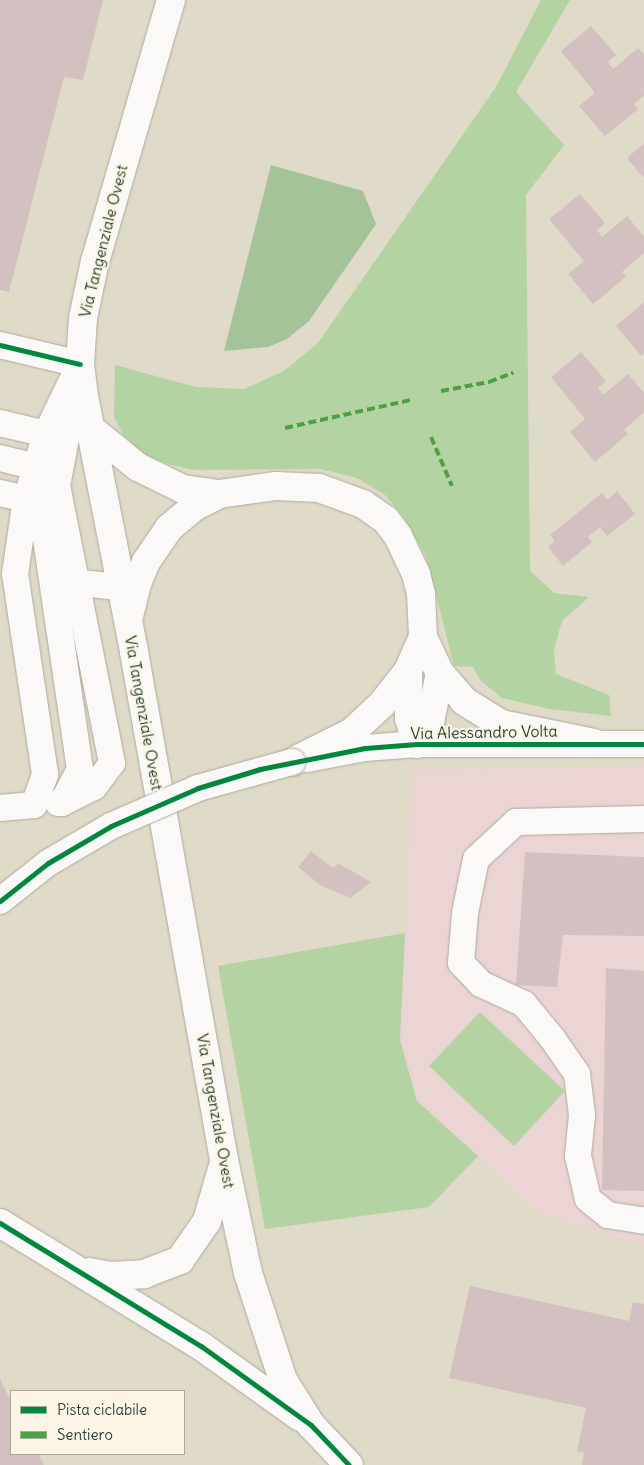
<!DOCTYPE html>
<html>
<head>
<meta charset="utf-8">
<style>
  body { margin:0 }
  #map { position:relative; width:644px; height:1465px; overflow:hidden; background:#e0dac8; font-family:Delius,sans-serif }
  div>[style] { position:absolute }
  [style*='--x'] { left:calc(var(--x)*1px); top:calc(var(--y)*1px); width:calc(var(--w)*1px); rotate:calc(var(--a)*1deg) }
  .built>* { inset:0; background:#ebd4d4 }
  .green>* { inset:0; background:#b4d3a2 }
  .forest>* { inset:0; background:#a5c398 }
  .building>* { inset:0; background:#d3c1c1 }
  .roads { filter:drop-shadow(0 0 1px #adaca0) drop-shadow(0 0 1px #adaca0) }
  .minor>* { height:26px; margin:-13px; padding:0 13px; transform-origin:13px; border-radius:13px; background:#faf9f7 }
  .major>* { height:28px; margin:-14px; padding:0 14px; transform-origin:14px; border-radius:14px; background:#faf9f7 }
  .bridges { filter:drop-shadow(0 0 1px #adaca0) drop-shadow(0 0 1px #adaca0) }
  .minor-bridge>* { height:26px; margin:-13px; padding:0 13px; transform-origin:13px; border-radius:13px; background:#faf9f7 }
  .quiet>* { height:4px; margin-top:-2px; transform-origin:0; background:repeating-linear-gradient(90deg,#4da043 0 8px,transparent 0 12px) }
  .cycleway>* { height:5px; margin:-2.5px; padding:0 2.5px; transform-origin:2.5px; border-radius:2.5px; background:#00873e }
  span { translate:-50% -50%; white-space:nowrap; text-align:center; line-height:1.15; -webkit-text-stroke:4.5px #fcf5e5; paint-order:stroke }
  .street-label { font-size:16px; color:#1f3d34 }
  .legend { position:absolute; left:10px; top:1390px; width:175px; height:65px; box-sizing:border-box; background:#fcf5e5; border:1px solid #a4ab9e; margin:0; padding:6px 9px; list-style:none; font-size:15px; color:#1f3d34 }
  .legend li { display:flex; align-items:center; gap:10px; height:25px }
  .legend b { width:25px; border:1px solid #a4ab9e }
</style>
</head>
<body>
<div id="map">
  <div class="built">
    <i style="clip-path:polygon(644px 767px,644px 1246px,538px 1212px,417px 1101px,400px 1041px,413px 770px)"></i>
  </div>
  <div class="green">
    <i style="clip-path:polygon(541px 0,570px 0,516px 92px,564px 145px,526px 195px,530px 571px,554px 593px,589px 597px,562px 621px,554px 650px,556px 674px,609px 695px,611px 716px,550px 709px,502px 698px,481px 681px,473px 667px,454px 666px,426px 556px,405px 519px,385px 495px,357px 478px,321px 469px,195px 470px,171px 465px,146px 455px,123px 435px,114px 417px,115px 365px,196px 387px,244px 389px,284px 371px,318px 343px,496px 87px)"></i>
    <i style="clip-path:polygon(405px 933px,400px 1040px,417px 1101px,478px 1156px,429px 1207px,265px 1229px,218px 966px)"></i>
    <i style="clip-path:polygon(480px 1012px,565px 1091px,514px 1146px,429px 1066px)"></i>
  </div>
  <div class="forest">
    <i style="clip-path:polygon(271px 165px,363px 191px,376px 224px,309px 321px,287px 339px,268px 347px,224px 351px)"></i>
  </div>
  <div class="building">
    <i style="clip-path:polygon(0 0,103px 0,83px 80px,64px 77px,9px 292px,0 290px)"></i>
    <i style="clip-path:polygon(591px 26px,616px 55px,608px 62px,613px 69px,638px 48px,644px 55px,644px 95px,634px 104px,638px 109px,605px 136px,579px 106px,595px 93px,561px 51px)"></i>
    <i style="clip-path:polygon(644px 143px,644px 178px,627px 158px)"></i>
    <i style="clip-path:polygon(580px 194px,605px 223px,597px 230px,602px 237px,627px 216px,644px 237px,644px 253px,622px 272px,626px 277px,593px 304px,568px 274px,584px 261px,549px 219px)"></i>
    <i style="clip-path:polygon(644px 302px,644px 353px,641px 356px,616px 326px)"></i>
    <i style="clip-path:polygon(581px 352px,606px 381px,598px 388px,603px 395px,628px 374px,644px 393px,644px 412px,624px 430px,628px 434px,595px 462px,570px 432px,585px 419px,551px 377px)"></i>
    <i style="clip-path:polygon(617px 491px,635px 514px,607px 536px,600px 527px,588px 537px,592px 542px,563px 566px,548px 547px,555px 541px,550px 535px,602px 493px,607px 500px)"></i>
    <i style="clip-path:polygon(311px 851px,333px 868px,338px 863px,371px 882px,350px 898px,320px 885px,298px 867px)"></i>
    <i style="clip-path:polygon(525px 852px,644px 857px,644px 936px,563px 935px,557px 987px,516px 985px)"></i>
    <i style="clip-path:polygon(606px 968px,644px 971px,644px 1191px,602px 1190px)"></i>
    <i style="clip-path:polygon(470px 1286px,629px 1321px,633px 1302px,644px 1304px,644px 1465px,582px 1465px,584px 1453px,577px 1451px,586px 1408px,449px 1378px)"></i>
    <i style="clip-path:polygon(0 1379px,11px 1401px,11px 1454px,39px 1454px,44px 1465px,0 1465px)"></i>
  </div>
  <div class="roads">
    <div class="minor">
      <i style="--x:0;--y:345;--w:82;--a:13.4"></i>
      <i style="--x:0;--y:423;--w:47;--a:13.4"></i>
      <i style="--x:0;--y:458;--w:37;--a:14"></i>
      <i style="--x:37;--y:478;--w:294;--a:81.6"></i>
      <i style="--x:80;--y:769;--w:38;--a:118"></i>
      <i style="--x:62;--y:803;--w:4;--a:180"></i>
      <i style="--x:0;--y:493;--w:27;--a:13"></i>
      <i style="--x:61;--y:581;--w:59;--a:5.8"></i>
      <i style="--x:307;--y:759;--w:59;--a:-10.7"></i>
      <i style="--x:365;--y:748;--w:52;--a:-4.4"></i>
      <i style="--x:417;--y:744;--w:227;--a:0"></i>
      <i style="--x:62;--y:803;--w:36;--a:-27"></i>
      <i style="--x:94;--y:787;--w:30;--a:-53"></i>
      <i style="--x:112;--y:763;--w:282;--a:-101.2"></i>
      <i style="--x:57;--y:486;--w:86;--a:-79.3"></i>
      <i style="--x:0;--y:808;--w:34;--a:-5"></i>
      <i style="--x:34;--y:805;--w:33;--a:-70"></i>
      <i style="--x:45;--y:774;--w:202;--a:-98.5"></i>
      <i style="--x:15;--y:574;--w:76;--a:-81.7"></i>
      <i style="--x:26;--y:499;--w:68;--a:-72.9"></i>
      <i style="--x:46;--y:434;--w:78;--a:-64.1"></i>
      <i style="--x:644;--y:819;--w:128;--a:178.7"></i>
      <i style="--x:516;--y:822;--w:54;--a:137.2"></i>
      <i style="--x:476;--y:859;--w:55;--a:101.5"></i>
      <i style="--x:465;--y:913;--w:50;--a:94.6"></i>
      <i style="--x:461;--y:963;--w:29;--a:46"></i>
      <i style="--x:481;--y:984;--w:47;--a:24.9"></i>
      <i style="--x:524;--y:1004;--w:44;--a:50.5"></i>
      <i style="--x:552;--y:1038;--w:44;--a:55.2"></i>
      <i style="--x:577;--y:1074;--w:41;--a:83"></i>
      <i style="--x:582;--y:1115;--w:41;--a:95.6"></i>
      <i style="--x:578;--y:1156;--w:44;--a:76.9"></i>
      <i style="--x:588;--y:1199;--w:26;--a:39"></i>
      <i style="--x:608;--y:1215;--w:36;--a:9"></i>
    </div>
    <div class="major">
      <i style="--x:171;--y:0;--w:272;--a:106.2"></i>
      <i style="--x:95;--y:261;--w:58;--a:101.9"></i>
      <i style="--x:83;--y:318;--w:46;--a:93.7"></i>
      <i style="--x:80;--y:364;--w:32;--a:83"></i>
      <i style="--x:84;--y:396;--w:261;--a:78.9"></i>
      <i style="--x:134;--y:652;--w:516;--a:79.95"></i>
      <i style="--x:224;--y:1160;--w:116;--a:78"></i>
      <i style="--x:248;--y:1273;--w:113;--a:71.9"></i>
      <i style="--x:283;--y:1380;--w:53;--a:58.1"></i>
      <i style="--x:311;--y:1425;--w:55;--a:46.5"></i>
      <i style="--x:91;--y:429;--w:60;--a:39"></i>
      <i style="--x:138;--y:467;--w:50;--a:26.1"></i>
      <i style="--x:183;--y:489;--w:36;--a:8"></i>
      <i style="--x:219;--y:494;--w:58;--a:-8"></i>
      <i style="--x:276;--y:486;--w:43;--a:2.7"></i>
      <i style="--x:319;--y:488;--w:47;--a:20"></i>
      <i style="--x:363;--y:504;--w:28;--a:35"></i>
      <i style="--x:386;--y:520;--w:20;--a:53"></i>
      <i style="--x:398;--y:536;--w:42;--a:64.7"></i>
      <i style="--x:416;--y:574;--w:21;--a:76"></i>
      <i style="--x:421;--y:594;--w:43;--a:87.3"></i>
      <i style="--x:423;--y:637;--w:37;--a:114"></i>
      <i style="--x:408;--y:671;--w:42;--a:128.2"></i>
      <i style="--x:382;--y:704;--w:41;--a:137"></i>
      <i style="--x:352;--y:732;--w:67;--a:153.4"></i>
      <i style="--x:129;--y:616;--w:33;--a:-76"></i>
      <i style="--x:137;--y:584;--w:24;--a:-68"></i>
      <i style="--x:146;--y:562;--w:41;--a:-55.9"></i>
      <i style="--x:169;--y:528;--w:33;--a:-40"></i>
      <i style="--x:194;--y:507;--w:28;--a:-27"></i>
      <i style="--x:423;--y:637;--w:40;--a:65"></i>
      <i style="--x:440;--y:673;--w:37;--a:49"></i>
      <i style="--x:464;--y:701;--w:44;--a:31.9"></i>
      <i style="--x:501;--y:724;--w:95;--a:11.5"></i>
      <i style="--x:408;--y:671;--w:47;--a:88.8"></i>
      <i style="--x:409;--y:718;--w:27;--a:73"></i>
      <i style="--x:417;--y:744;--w:26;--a:-59"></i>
      <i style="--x:430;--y:722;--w:50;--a:-78.5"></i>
      <i style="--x:0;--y:1223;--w:236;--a:31.5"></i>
      <i style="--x:201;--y:1346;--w:122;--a:35.6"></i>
      <i style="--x:89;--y:1272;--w:22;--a:10"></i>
      <i style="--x:111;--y:1276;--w:33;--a:-3"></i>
      <i style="--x:144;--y:1274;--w:39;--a:-21"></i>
      <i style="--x:180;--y:1260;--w:47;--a:-55.3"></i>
      <i style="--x:207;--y:1221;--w:54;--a:-73.9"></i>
    </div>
  </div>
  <div class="bridges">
    <div class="minor-bridge">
      <i style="--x:0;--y:901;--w:61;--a:-38.4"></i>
      <i style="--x:48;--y:863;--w:73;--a:-30.4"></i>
      <i style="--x:111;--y:826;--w:95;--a:-23.6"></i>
      <i style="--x:198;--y:788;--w:98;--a:-15.5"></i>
    </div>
  </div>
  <div class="quiet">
    <i style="--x:441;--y:391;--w:49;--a:-10.6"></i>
    <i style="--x:489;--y:382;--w:26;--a:-21"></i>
    <i style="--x:285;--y:428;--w:128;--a:-12.6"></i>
    <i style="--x:431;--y:437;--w:53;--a:66.8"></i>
  </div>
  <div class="cycleway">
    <i style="--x:0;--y:345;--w:82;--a:13.4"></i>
    <i style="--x:0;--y:901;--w:61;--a:-38.4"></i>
    <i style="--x:48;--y:863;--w:73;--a:-30.4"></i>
    <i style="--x:111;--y:826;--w:95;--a:-23.6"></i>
    <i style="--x:198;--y:788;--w:65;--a:-17"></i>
    <i style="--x:260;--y:769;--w:107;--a:-11.3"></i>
    <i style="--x:365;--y:748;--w:52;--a:-4.4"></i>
    <i style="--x:417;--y:744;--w:227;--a:0"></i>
    <i style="--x:0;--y:1223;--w:236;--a:31.5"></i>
    <i style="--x:201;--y:1346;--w:135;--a:35.7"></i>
    <i style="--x:311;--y:1425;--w:55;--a:46.5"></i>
  </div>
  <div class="street-label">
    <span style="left:103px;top:241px;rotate:-76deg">Via Tangenziale Ovest</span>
    <span style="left:144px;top:713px;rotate:80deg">Via Tangenziale Ovest</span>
    <span style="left:484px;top:732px;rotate:-1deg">Via Alessandro Volta</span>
    <span style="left:216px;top:1111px;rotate:80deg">Via Tangenziale Ovest</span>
  </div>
  <ul class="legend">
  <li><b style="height:6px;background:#00873e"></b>Pista ciclabile</li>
  <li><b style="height:6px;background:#4da043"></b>Sentiero</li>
  </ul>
</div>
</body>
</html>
